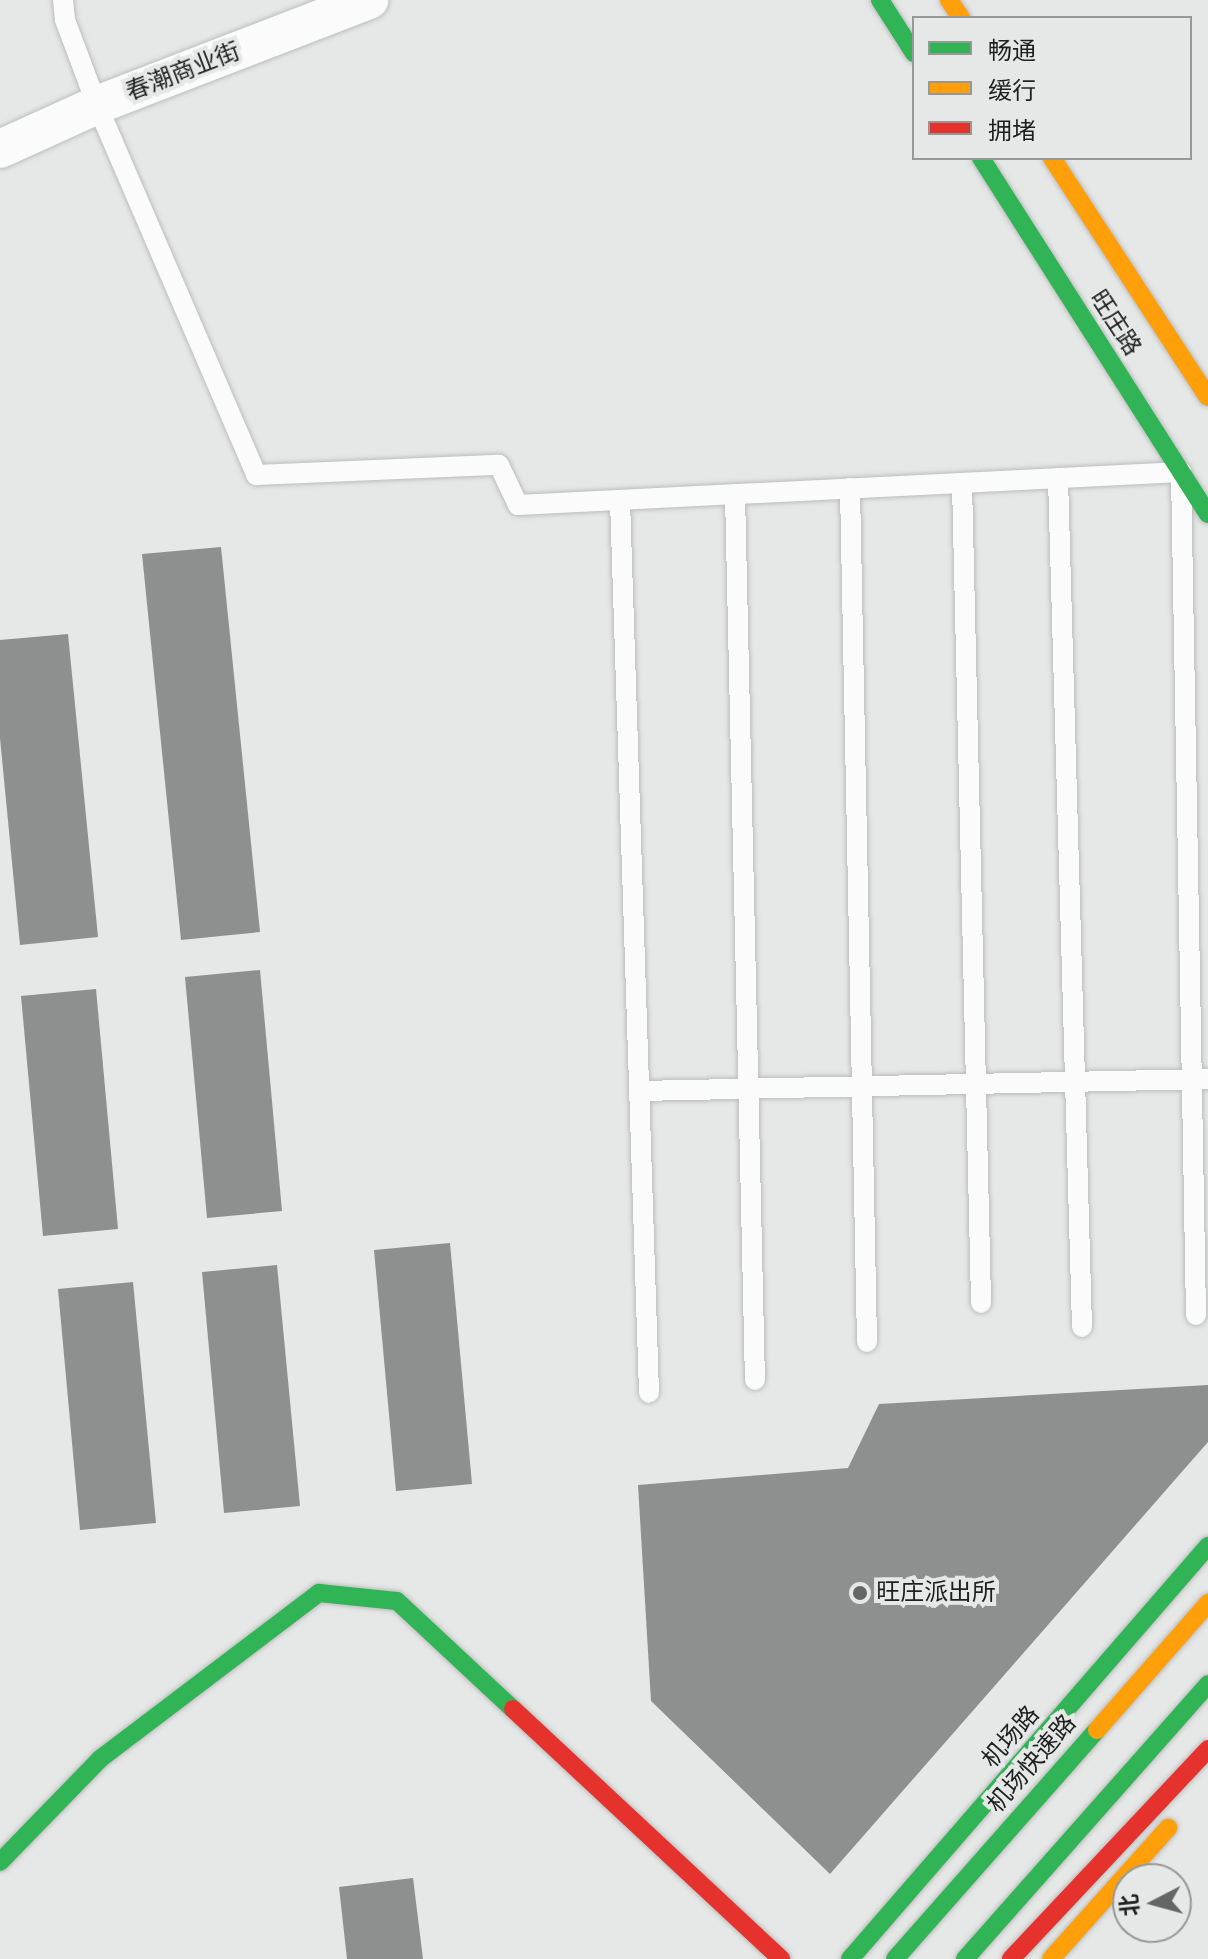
<!DOCTYPE html>
<html>
<head>
<meta charset="utf-8">
<style>
  body { margin:0 }
  #map { position:relative; width:1208px; height:1959px; overflow:hidden; background:#e6e7e7; font-family:"Roboto Condensed","Noto Sans SC",sans-serif }
  div>[style] { position:absolute }
  [style*='--x'] { left:calc(var(--x)*1px); top:calc(var(--y)*1px); width:calc(var(--w)*1px); rotate:calc(var(--a)*1deg) }
  .building>* { inset:0; background:#8e8f8f }
  .roads { filter:drop-shadow(0 0 2px #bcbdbd) drop-shadow(0 0 2px #bcbdbd) }
  .lane>* { height:20px; margin:-10px; padding:0 10px; transform-origin:10px; border-radius:10px; background:#fbfbfb }
  .street>* { height:38px; margin:-19px; padding:0 19px; transform-origin:19px; border-radius:19px; background:#fbfbfb }
  .fast>* { height:18px; margin:-9px; padding:0 9px; transform-origin:9px; border-radius:9px; background:#30b455 }
  .slow>* { height:18px; margin:-9px; padding:0 9px; transform-origin:9px; border-radius:9px; background:#ff9f0a }
  .jam>* { height:18px; margin:-9px; padding:0 9px; transform-origin:9px; border-radius:9px; background:#e5322d }
  .dots>* { width:22px; height:22px; translate:-50% -50%; box-sizing:border-box; border:4px solid #e5e8e7; border-radius:50% }
  span { translate:-50% -50%; white-space:nowrap; text-align:center; line-height:1.15; -webkit-text-stroke:8px #e5e8e7; paint-order:stroke }
  .street-label { font-size:24px; color:#1e1f1f }
  .poi-label { font-size:24px; color:#1e1f1f }
  .left { translate:0 -50%; text-align:left }
  .legend { position:absolute; left:912px; top:16px; width:280px; height:144px; box-sizing:border-box; background:#e5e8e7; border:2px solid #959897; margin:0; padding:10px 14px; list-style:none; font-size:24px; color:#1e1f1f }
  .legend li { display:flex; align-items:center; gap:16px; height:40px }
  .legend b { width:40px; border:2px solid #959897 }
  .north { position:absolute; left:1112px; top:1863px; width:80px; height:80px; box-sizing:border-box; background:#e5e8e7; border:2px solid #959897; border-radius:50%; rotate:264deg; font-size:22px; font-weight:700; line-height:32px; text-align:center; color:#1e1f1f }
  .north::after { content:''; display:block; margin:auto; width:28px; height:36px; background:#646565; clip-path:polygon(50% 0,100% 100%,50% 72%,0 100%) }
</style>
</head>
<body>
<div id="map">
  <div class="building">
    <i style="clip-path:polygon(221px 547px,260px 932px,181px 940px,142px 554px)"></i>
    <i style="clip-path:polygon(68px 634px,98px 937px,20px 945px,0 738px,0 640px)"></i>
    <i style="clip-path:polygon(260px 970px,282px 1211px,207px 1218px,185px 977px)"></i>
    <i style="clip-path:polygon(96px 989px,118px 1229px,43px 1236px,21px 996px)"></i>
    <i style="clip-path:polygon(450px 1243px,472px 1484px,396px 1491px,374px 1250px)"></i>
    <i style="clip-path:polygon(277px 1265px,300px 1506px,224px 1513px,202px 1272px)"></i>
    <i style="clip-path:polygon(133px 1282px,156px 1523px,80px 1530px,58px 1289px)"></i>
    <i style="clip-path:polygon(1208px 1385px,1208px 1442px,830px 1874px,651px 1701px,638px 1485px,848px 1468px,879px 1404px)"></i>
    <i style="clip-path:polygon(413px 1878px,423px 1959px,347px 1959px,339px 1887px)"></i>
  </div>
  <div class="roads">
    <div class="lane">
      <i style="--x:63;--y:0;--w:20;--a:84"></i>
      <i style="--x:65;--y:20;--w:91;--a:69.4"></i>
      <i style="--x:97;--y:105;--w:403;--a:66.7"></i>
      <i style="--x:256;--y:475;--w:243;--a:-2.4"></i>
      <i style="--x:499;--y:465;--w:44;--a:64.6"></i>
      <i style="--x:518;--y:505;--w:664;--a:-2.85"></i>
      <i style="--x:1181;--y:472;--w:843;--a:88.98"></i>
      <i style="--x:1058;--y:478;--w:849;--a:88.38"></i>
      <i style="--x:962;--y:483;--w:820;--a:88.67"></i>
      <i style="--x:850;--y:488;--w:854;--a:88.86"></i>
      <i style="--x:735;--y:494;--w:886;--a:88.71"></i>
      <i style="--x:620;--y:500;--w:893;--a:88.14"></i>
      <i style="--x:639;--y:1091;--w:569;--a:-1.21"></i>
    </div>
    <div class="street">
      <i style="--x:0;--y:149;--w:107;--a:-24.4"></i>
      <i style="--x:97;--y:105;--w:292;--a:-21.1"></i>
    </div>
    <div class="fast">
      <i style="--x:880;--y:0;--w:63;--a:57.3"></i>
      <i style="--x:981;--y:158;--w:422;--a:57.5"></i>
      <i style="--x:0;--y:1862;--w:144;--a:-45.8"></i>
      <i style="--x:100;--y:1759;--w:275;--a:-37.2"></i>
      <i style="--x:319;--y:1593;--w:78;--a:5.9"></i>
      <i style="--x:397;--y:1601;--w:158;--a:43"></i>
      <i style="--x:850;--y:1959;--w:547;--a:-49.08"></i>
      <i style="--x:895;--y:1959;--w:305;--a:-48.6"></i>
      <i style="--x:965;--y:1959;--w:367;--a:-48.5"></i>
    </div>
    <div class="slow">
      <i style="--x:949;--y:0;--w:22;--a:56"></i>
      <i style="--x:1052;--y:158;--w:285;--a:56.9"></i>
      <i style="--x:1097;--y:1730;--w:169;--a:-48.8"></i>
      <i style="--x:1051;--y:1959;--w:176;--a:-48.2"></i>
    </div>
    <div class="jam">
      <i style="--x:513;--y:1709;--w:367;--a:43"></i>
      <i style="--x:1011;--y:1959;--w:288;--a:-46.8"></i>
    </div>
  </div>
  <div class="dots">
    <i style="left:860px;top:1593px;background:#646565"></i>
  </div>
  <div class="street-label">
    <span style="left:183px;top:72px;rotate:-21deg">春潮商业街</span>
    <span style="left:1115px;top:323px;rotate:57deg">旺庄路</span>
    <span style="left:1011px;top:1737px;rotate:-49deg">机场路</span>
    <span style="left:1032px;top:1764px;rotate:-49deg">机场快速路</span>
  </div>
  <div class="poi-label">
    <span class="left" style="left:876px;top:1593px">旺庄派出所</span>
  </div>
  <ul class="legend">
  <li><b style="height:10px;background:#30b455"></b>畅通</li>
  <li><b style="height:10px;background:#ff9f0a"></b>缓行</li>
  <li><b style="height:10px;background:#e5322d"></b>拥堵</li>
  </ul>
  <div class="north">北</div>
</div>
</body>
</html>
